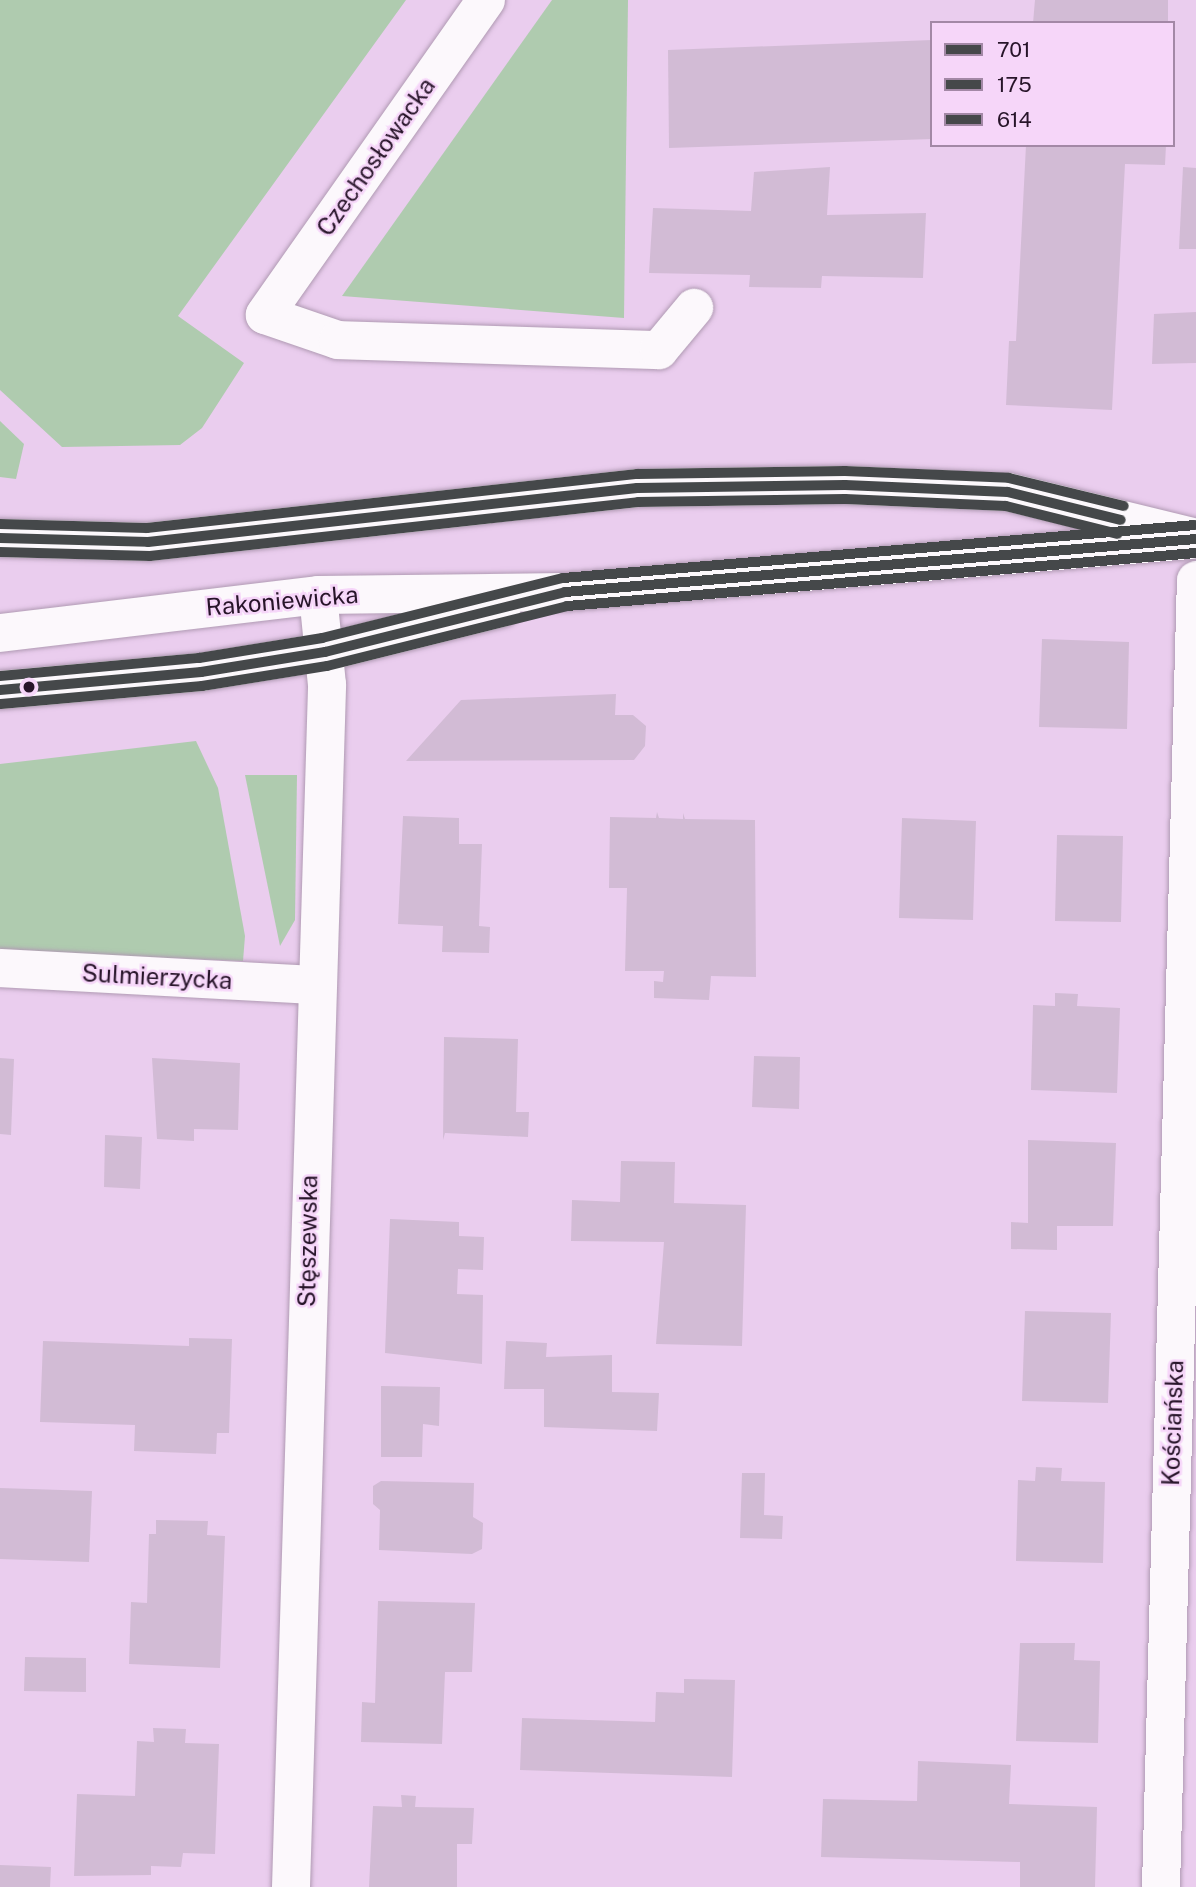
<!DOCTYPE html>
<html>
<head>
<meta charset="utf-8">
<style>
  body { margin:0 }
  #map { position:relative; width:1196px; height:1887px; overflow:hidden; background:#eacdee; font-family:"Public Sans",sans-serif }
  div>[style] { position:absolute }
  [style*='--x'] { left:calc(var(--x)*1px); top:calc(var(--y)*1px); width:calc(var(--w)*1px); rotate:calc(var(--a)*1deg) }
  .green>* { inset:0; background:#afcbaf }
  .building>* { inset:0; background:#d2bbd5 }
  .roads { filter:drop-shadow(0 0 2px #b09ab3) drop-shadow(0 0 2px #b09ab3) }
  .minor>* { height:38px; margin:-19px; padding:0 19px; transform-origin:19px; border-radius:19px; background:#fcf8fc }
  .major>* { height:38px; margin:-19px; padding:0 19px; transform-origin:19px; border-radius:19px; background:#fcf8fc }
  .bus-1>* { height:10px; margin:-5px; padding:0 5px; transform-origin:5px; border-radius:5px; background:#45484a }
  .bus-2>* { height:10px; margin:-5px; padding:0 5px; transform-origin:5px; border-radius:5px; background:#45484a }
  .bus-3>* { height:10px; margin:-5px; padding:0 5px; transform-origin:5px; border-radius:5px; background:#45484a }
  .dots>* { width:19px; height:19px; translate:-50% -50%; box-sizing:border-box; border:4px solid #f6d6f9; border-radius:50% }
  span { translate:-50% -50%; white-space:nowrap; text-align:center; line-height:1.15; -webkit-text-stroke:5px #f6d6f9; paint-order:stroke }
  .street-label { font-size:24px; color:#271429 }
  .legend { position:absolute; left:930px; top:21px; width:245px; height:126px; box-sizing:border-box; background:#f6d6f9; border:2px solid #a388a6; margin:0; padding:9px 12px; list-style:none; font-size:21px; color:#271429 }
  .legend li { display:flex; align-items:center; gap:14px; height:35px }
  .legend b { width:35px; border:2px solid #a388a6 }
</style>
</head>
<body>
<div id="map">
  <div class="green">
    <i style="clip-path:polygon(0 0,406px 0,178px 316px,244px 363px,202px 428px,180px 445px,62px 447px,0 390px)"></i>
    <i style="clip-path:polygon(552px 0,628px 0,624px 318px,342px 296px)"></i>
    <i style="clip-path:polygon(0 421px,24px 444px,16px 479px,0 477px)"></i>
    <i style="clip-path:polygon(196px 741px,218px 788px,245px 936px,243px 961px,0 952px,0 764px)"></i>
    <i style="clip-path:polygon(245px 775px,297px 775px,295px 920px,280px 946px)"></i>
  </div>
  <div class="building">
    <i style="clip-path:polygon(1035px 0,1168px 0,1168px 23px,1033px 23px)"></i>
    <i style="clip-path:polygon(932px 40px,932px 139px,669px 148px,668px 50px)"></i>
    <i style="clip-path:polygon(1026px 145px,1166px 145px,1165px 165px,1125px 164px,1112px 410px,1006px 405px,1009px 341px,1016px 341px)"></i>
    <i style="clip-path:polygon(830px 167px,827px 215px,926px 213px,923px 278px,822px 276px,821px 288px,749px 287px,750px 275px,649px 273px,653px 208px,751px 211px,754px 172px)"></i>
    <i style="clip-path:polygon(1183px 167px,1196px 168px,1196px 249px,1179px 249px)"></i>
    <i style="clip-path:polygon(1196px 312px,1196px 363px,1152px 364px,1154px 314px)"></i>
    <i style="clip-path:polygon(1042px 639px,1129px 642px,1127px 729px,1039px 727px)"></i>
    <i style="clip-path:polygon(616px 694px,615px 715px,633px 715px,646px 726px,645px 746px,634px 760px,406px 761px,461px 700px)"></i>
    <i style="clip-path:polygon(657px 812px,659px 818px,683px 819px,683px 813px,685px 819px,755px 820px,756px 977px,711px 976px,709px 1000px,654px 998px,654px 981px,663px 982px,664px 971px,625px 971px,627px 888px,609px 888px,610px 817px,656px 818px)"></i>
    <i style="clip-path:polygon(403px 816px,459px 818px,459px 844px,482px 844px,479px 926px,490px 927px,489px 953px,442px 952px,443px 926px,398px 924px)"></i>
    <i style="clip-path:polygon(902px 818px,976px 821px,973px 920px,899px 918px)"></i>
    <i style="clip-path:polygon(1057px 835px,1123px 836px,1121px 922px,1055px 921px)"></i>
    <i style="clip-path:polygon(1055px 993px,1078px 994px,1077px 1006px,1120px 1008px,1117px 1093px,1031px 1090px,1033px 1005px,1055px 1006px)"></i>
    <i style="clip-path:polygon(444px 1037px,518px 1039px,516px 1112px,529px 1112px,528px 1137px,445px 1133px,443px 1140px)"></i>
    <i style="clip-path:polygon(754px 1056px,800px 1057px,799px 1109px,752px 1107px)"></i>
    <i style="clip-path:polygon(0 1058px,14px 1059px,11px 1135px,0 1134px)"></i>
    <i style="clip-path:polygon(152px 1058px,240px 1063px,238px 1130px,194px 1129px,194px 1141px,157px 1139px)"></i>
    <i style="clip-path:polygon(105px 1135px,142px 1137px,140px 1189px,104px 1187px)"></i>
    <i style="clip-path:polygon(1028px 1140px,1116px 1143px,1113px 1226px,1057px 1226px,1057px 1250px,1011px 1249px,1011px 1222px,1028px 1223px)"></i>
    <i style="clip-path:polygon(621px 1161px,675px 1162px,674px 1203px,746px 1205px,742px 1346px,656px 1344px,664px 1242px,571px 1241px,572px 1200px,620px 1202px)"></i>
    <i style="clip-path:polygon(390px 1219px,459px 1222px,459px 1236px,484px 1237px,483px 1270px,458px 1269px,457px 1294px,483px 1295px,482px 1364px,385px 1353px)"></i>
    <i style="clip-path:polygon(1025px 1311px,1111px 1313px,1108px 1403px,1022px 1401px)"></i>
    <i style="clip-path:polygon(189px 1338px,232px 1339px,229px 1433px,217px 1433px,216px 1454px,134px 1451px,135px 1425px,40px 1422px,43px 1341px,189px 1346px)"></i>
    <i style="clip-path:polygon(506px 1341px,547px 1343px,546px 1357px,612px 1355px,612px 1392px,659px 1393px,657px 1431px,544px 1427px,544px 1389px,504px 1389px)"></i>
    <i style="clip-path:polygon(381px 1386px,440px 1387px,439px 1426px,423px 1424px,422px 1457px,381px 1457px)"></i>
    <i style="clip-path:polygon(1036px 1467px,1062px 1468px,1061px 1481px,1105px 1482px,1103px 1563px,1016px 1561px,1018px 1480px,1035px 1481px)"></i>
    <i style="clip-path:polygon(742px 1473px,765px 1473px,764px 1515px,783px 1516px,782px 1539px,740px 1538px)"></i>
    <i style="clip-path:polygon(381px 1481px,474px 1483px,473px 1517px,483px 1523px,482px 1549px,472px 1554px,379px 1550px,380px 1510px,373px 1504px,373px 1486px)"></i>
    <i style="clip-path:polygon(0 1488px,92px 1491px,89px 1562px,0 1559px)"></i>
    <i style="clip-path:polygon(156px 1520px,208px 1521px,207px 1535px,225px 1536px,220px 1668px,129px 1664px,131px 1602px,147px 1603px,149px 1534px,156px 1534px)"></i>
    <i style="clip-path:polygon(378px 1601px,475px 1603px,472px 1672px,445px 1672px,442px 1744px,361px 1742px,362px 1702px,375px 1703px)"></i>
    <i style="clip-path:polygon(1020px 1643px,1075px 1643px,1074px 1660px,1100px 1661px,1098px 1743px,1016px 1741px)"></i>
    <i style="clip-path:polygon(25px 1657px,86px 1658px,86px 1692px,24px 1691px)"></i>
    <i style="clip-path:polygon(684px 1679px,735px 1680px,732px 1777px,520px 1770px,522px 1718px,655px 1722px,656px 1692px,684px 1693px)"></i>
    <i style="clip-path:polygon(153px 1728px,186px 1729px,185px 1743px,219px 1744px,215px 1854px,183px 1853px,181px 1867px,151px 1866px,151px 1875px,74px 1876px,77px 1794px,135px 1796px,137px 1741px,154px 1742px)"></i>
    <i style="clip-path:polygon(918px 1761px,1011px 1765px,1009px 1804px,1097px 1807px,1095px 1887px,1020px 1887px,1020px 1862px,821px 1857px,823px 1799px,917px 1801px)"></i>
    <i style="clip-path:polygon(401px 1795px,416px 1796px,415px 1807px,474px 1808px,472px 1844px,457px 1844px,457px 1887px,369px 1887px,373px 1806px,402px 1807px)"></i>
    <i style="clip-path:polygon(0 1865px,51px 1867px,50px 1887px,0 1887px)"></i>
  </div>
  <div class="roads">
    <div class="minor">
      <i style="--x:486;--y:0;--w:385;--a:125.1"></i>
      <i style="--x:265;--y:315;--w:77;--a:18.9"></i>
      <i style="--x:338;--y:340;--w:321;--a:1.8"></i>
      <i style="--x:659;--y:350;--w:55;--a:-50.2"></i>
      <i style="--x:0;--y:633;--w:320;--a:-6.8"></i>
      <i style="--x:318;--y:595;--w:247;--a:-0.7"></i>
      <i style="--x:565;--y:592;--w:627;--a:-4.76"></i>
      <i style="--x:0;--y:690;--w:202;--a:-5.1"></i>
      <i style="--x:201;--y:672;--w:126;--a:-9.2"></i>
      <i style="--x:325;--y:652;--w:182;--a:-14"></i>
      <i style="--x:0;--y:968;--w:314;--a:3.1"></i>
      <i style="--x:291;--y:1887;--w:1203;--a:-88.28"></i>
      <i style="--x:327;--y:685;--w:90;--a:-95.7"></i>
      <i style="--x:1161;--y:1887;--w:1307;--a:-88.47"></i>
    </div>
    <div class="major">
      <i style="--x:0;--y:538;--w:148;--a:1.5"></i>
      <i style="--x:148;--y:542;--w:492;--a:-6.3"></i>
      <i style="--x:637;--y:488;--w:208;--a:-0.8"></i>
      <i style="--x:845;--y:485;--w:163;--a:2.5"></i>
      <i style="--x:1008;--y:492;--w:194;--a:13.7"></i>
    </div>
  </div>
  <div class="bus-1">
    <i style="--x:0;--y:538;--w:148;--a:1.5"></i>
    <i style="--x:148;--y:542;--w:492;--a:-6.3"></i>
    <i style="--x:637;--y:488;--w:208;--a:-0.8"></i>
    <i style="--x:845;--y:485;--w:163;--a:2.5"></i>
    <i style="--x:1008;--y:492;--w:116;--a:13.9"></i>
    <i style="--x:0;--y:690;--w:202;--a:-5.1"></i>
    <i style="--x:201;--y:672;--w:126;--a:-9.2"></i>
    <i style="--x:325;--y:652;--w:247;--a:-14"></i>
    <i style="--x:565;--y:592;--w:633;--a:-4.8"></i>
  </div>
  <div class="bus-2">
    <i style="--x:0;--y:552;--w:150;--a:1.5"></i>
    <i style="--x:150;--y:556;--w:491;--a:-6.3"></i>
    <i style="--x:638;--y:502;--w:207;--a:-0.8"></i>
    <i style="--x:845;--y:499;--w:161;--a:2.5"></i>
    <i style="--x:1006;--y:506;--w:115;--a:14"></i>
    <i style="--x:1;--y:704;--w:202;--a:-5.1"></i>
    <i style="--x:202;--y:686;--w:127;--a:-9.1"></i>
    <i style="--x:327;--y:666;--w:247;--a:-14"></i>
    <i style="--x:567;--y:606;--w:631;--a:-4.82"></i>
  </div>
  <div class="bus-3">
    <i style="--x:0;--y:524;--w:147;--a:1.6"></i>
    <i style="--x:147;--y:528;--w:493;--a:-6.3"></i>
    <i style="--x:637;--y:474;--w:208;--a:-0.8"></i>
    <i style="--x:845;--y:471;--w:164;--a:2.4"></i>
    <i style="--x:1009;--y:478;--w:118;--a:13.7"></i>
    <i style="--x:0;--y:676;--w:200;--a:-5.2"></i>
    <i style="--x:199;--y:658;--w:125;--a:-9.2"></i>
    <i style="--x:322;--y:638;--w:248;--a:-14"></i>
    <i style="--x:563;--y:578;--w:634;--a:-4.79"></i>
  </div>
  <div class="dots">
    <i style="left:29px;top:687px;background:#271429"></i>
  </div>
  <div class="street-label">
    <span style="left:376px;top:157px;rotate:-55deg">Czechosłowacka</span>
    <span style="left:282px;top:601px;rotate:-5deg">Rakoniewicka</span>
    <span style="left:157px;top:977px;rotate:3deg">Sulmierzycka</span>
    <span style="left:308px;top:1241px;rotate:-89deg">Stęszewska</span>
    <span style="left:1173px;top:1423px;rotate:-88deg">Kościańska</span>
  </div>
  <ul class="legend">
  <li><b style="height:9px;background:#45484a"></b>701</li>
  <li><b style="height:9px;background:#45484a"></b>175</li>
  <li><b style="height:9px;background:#45484a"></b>614</li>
  </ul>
</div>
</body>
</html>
